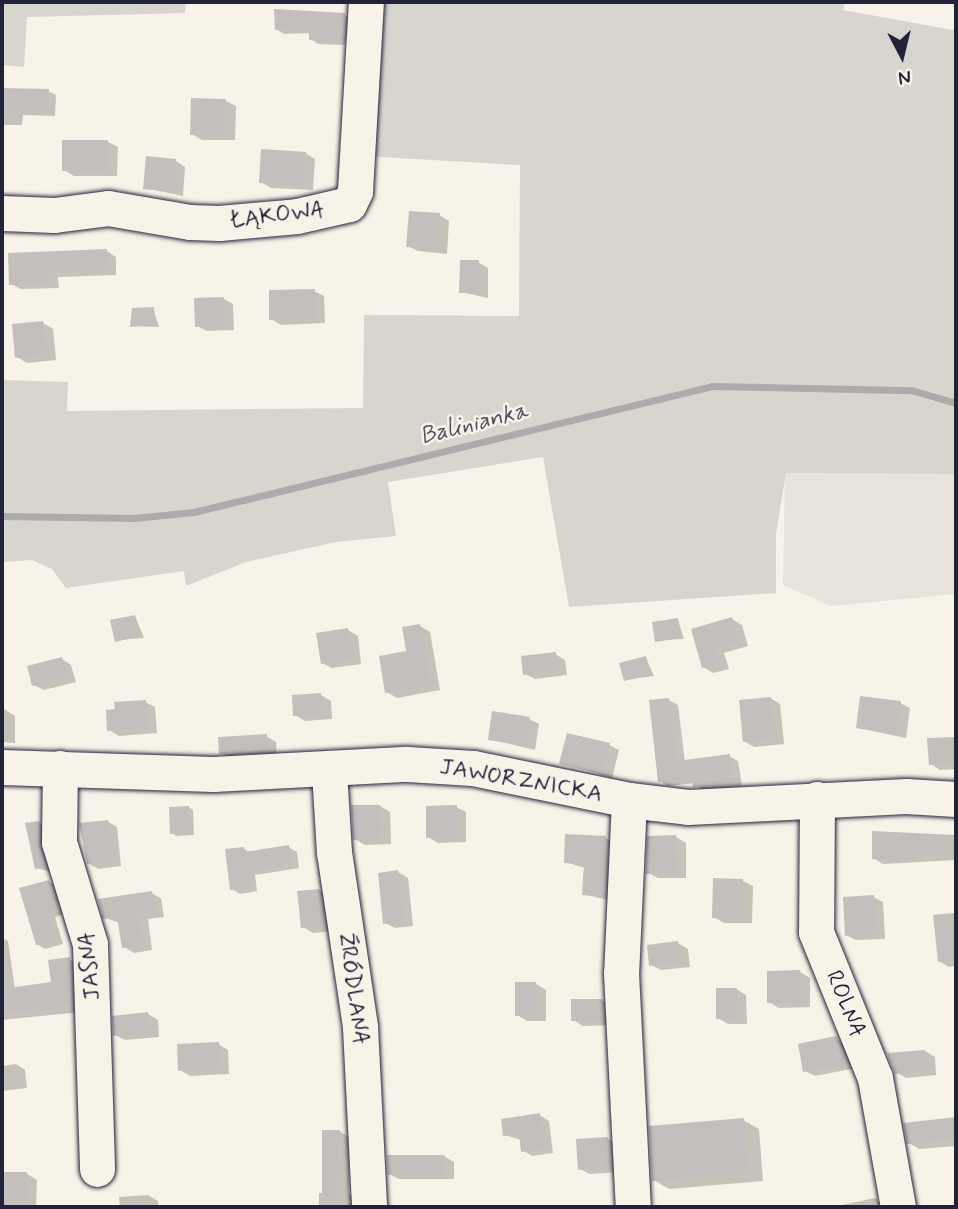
<!DOCTYPE html>
<html>
<head>
<meta charset="utf-8">
<style>
  body { margin:0 }
  #map { position:relative; width:958px; height:1209px; overflow:hidden; background:#f7f3e8; font-family:Mynerve,sans-serif }
  div>[style] { position:absolute }
  [style*='--x'] { left:calc(var(--x)*1px); top:calc(var(--y)*1px); width:calc(var(--w)*1px); rotate:calc(var(--a)*1deg) }
  .built>* { inset:0; background:#e7e3db }
  .green>* { inset:0; background:#d8d5cf }
  .shadow>* { inset:0; background:#0003 }
  .stream>* { height:7px; margin:-3.5px; padding:0 3.5px; transform-origin:3.5px; border-radius:3.5px; background:#aeabad }
  .building>* { inset:0; background:#c2bfbd }
  .roads { filter:drop-shadow(0 0 2px #22223b) drop-shadow(0 0 2px #22223b) }
  .minor>* { height:35px; margin:-17.5px; padding:0 17.5px; transform-origin:17.5px; border-radius:17.5px; background:#f7f3e8 }
  span { translate:-50% -50%; white-space:nowrap; text-align:center; line-height:1.15; -webkit-text-stroke:5px #f7f3e8; paint-order:stroke }
  .street-label { font-size:23px; color:#22223b }
  .water-label { font-size:24px; color:#535263; font-style:italic }
  .frame { position:absolute; inset:0; border:4px solid #22223b; pointer-events:none }
  .north { position:absolute; left:867px; top:21px; width:70px; height:70px; -webkit-text-stroke:5px #f7f3e8; paint-order:stroke; rotate:173deg; font-size:19px; font-weight:700; line-height:28px; text-align:center; color:#22223b }
  .north::after { content:''; display:block; margin:auto; width:24px; height:32px; background:#22223b; clip-path:polygon(50% 0,100% 100%,50% 72%,0 100%) }
</style>
</head>
<body>
<div id="map">
  <div class="built">
    <i style="clip-path:polygon(785px 473px,956px 474px,956px 594px,830px 606px,783px 585px)"></i>
  </div>
  <div class="green">
    <i style="clip-path:polygon(2px 2px,186px 2px,185px 13px,27px 17px,24px 67px,2px 65px)"></i>
    <i style="clip-path:polygon(373px 2px,845px 2px,843px 10px,953px 30px,956px 24px,956px 474px,786px 473px,776px 534px,776px 593px,569px 607px,543px 457px,388px 482px,396px 536px,336px 542px,246px 562px,186px 586px,184px 571px,66px 588px,52px 569px,32px 560px,2px 562px,2px 380px,68px 382px,67px 411px,363px 408px,364px 315px,519px 316px,520px 165px,364px 156px)"></i>
  </div>
  <div class="shadow">
    <i style="clip-path:polygon(345px 15px,352px 19px,344px 45px,318px 44px,311px 39px,311px 33px,284px 34px,276px 29px)"></i>
    <i style="clip-path:polygon(2px 89px,48px 91px,56px 95px,55px 116px,23px 115px,22px 125px,2px 125px)"></i>
    <i style="clip-path:polygon(226px 101px,236px 106px,235px 140px,202px 140px,192px 134px)"></i>
    <i style="clip-path:polygon(108px 142px,118px 147px,117px 176px,74px 176px,64px 170px)"></i>
    <i style="clip-path:polygon(305px 153px,315px 159px,313px 190px,271px 188px,261px 182px)"></i>
    <i style="clip-path:polygon(176px 161px,185px 167px,183px 196px,145px 188px)"></i>
    <i style="clip-path:polygon(439px 215px,449px 221px,447px 254px,418px 251px,408px 246px)"></i>
    <i style="clip-path:polygon(107px 251px,116px 257px,116px 275px,58px 277px,59px 288px,21px 289px,11px 284px)"></i>
    <i style="clip-path:polygon(478px 262px,488px 268px,488px 298px,461px 292px)"></i>
    <i style="clip-path:polygon(314px 291px,324px 296px,325px 323px,281px 325px,271px 319px)"></i>
    <i style="clip-path:polygon(224px 299px,233px 304px,234px 330px,207px 331px,197px 326px)"></i>
    <i style="clip-path:polygon(153px 308px,159px 327px,132px 326px)"></i>
    <i style="clip-path:polygon(43px 323px,53px 329px,56px 360px,27px 363px,17px 357px)"></i>
    <i style="clip-path:polygon(135px 616px,144px 638px,116px 640px)"></i>
    <i style="clip-path:polygon(732px 619px,742px 625px,748px 646px,724px 653px,729px 669px,713px 673px,703px 667px)"></i>
    <i style="clip-path:polygon(678px 620px,684px 639px,657px 640px)"></i>
    <i style="clip-path:polygon(420px 626px,430px 632px,440px 690px,397px 698px,387px 692px)"></i>
    <i style="clip-path:polygon(348px 630px,358px 636px,361px 664px,332px 668px,322px 663px)"></i>
    <i style="clip-path:polygon(555px 654px,565px 660px,567px 675px,535px 679px,525px 674px)"></i>
    <i style="clip-path:polygon(646px 658px,654px 676px,625px 680px)"></i>
    <i style="clip-path:polygon(62px 659px,71px 665px,76px 682px,44px 690px,34px 685px)"></i>
    <i style="clip-path:polygon(321px 695px,331px 701px,332px 719px,305px 721px,295px 715px)"></i>
    <i style="clip-path:polygon(770px 698px,780px 704px,784px 744px,754px 747px,744px 741px)"></i>
    <i style="clip-path:polygon(669px 700px,678px 705px,685px 762px,729px 756px,738px 761px,742px 786px,704px 791px,694px 783px,668px 786px,660px 781px)"></i>
    <i style="clip-path:polygon(145px 702px,155px 707px,157px 733px,119px 736px,109px 730px,117px 711px)"></i>
    <i style="clip-path:polygon(900px 703px,910px 708px,906px 738px,858px 728px)"></i>
    <i style="clip-path:polygon(2px 708px,15px 716px,15px 743px,2px 742px)"></i>
    <i style="clip-path:polygon(529px 719px,539px 724px,535px 750px,489px 739px)"></i>
    <i style="clip-path:polygon(266px 736px,276px 742px,277px 756px,230px 758px,220px 752px)"></i>
    <i style="clip-path:polygon(956px 738px,956px 769px,940px 770px,931px 764px,929px 740px)"></i>
    <i style="clip-path:polygon(609px 745px,619px 750px,612px 778px,561px 763px)"></i>
    <i style="clip-path:polygon(380px 806px,390px 812px,391px 844px,365px 845px,355px 839px)"></i>
    <i style="clip-path:polygon(188px 807px,193px 810px,194px 835px,176px 836px,172px 833px)"></i>
    <i style="clip-path:polygon(456px 807px,466px 812px,466px 842px,438px 843px,428px 837px)"></i>
    <i style="clip-path:polygon(107px 821px,117px 827px,121px 866px,98px 869px,88px 863px)"></i>
    <i style="clip-path:polygon(39px 822px,49px 828px,55px 873px,37px 868px)"></i>
    <i style="clip-path:polygon(874px 833px,956px 837px,956px 860px,883px 864px,873px 858px)"></i>
    <i style="clip-path:polygon(676px 837px,686px 843px,686px 878px,658px 878px,648px 873px)"></i>
    <i style="clip-path:polygon(606px 838px,616px 844px,612px 901px,583px 894px,585px 868px,565px 862px)"></i>
    <i style="clip-path:polygon(288px 847px,297px 852px,299px 868px,255px 875px,257px 891px,240px 894px,232px 889px,244px 849px,251px 853px)"></i>
    <i style="clip-path:polygon(398px 872px,408px 878px,413px 926px,395px 928px,385px 923px)"></i>
    <i style="clip-path:polygon(743px 881px,753px 886px,752px 923px,724px 923px,714px 917px)"></i>
    <i style="clip-path:polygon(49px 882px,57px 886px,65px 914px,55px 917px,63px 944px,45px 949px,37px 944px)"></i>
    <i style="clip-path:polygon(319px 890px,329px 896px,334px 931px,313px 933px,303px 927px)"></i>
    <i style="clip-path:polygon(151px 893px,161px 898px,164px 917px,148px 919px,152px 950px,134px 953px,124px 947px,120px 923px,105px 918px)"></i>
    <i style="clip-path:polygon(873px 897px,883px 902px,885px 939px,856px 940px,846px 935px)"></i>
    <i style="clip-path:polygon(953px 915px,956px 966px,949px 967px,939px 961px)"></i>
    <i style="clip-path:polygon(2px 938px,8px 941px,15px 989px,53px 984px,69px 959px,79px 964px,81px 1012px,2px 1020px)"></i>
    <i style="clip-path:polygon(678px 943px,688px 949px,690px 967px,661px 970px,651px 965px)"></i>
    <i style="clip-path:polygon(800px 972px,810px 978px,810px 1007px,779px 1008px,769px 1002px)"></i>
    <i style="clip-path:polygon(536px 984px,546px 990px,546px 1021px,527px 1021px,517px 1015px)"></i>
    <i style="clip-path:polygon(736px 989px,746px 995px,747px 1024px,728px 1024px,718px 1018px)"></i>
    <i style="clip-path:polygon(602px 1000px,612px 1006px,613px 1025px,583px 1026px,573px 1020px)"></i>
    <i style="clip-path:polygon(148px 1014px,158px 1020px,159px 1037px,125px 1040px,115px 1035px)"></i>
    <i style="clip-path:polygon(836px 1038px,846px 1044px,856px 1068px,815px 1076px,805px 1071px)"></i>
    <i style="clip-path:polygon(218px 1044px,228px 1050px,229px 1074px,190px 1076px,180px 1070px)"></i>
    <i style="clip-path:polygon(925px 1051px,935px 1057px,936px 1075px,906px 1078px,896px 1072px)"></i>
    <i style="clip-path:polygon(16px 1064px,25px 1070px,27px 1088px,2px 1091px,2px 1066px)"></i>
    <i style="clip-path:polygon(539px 1115px,549px 1121px,553px 1153px,532px 1156px,522px 1150px,521px 1140px,505px 1135px)"></i>
    <i style="clip-path:polygon(956px 1119px,956px 1146px,919px 1149px,909px 1143px,906px 1125px)"></i>
    <i style="clip-path:polygon(743px 1120px,759px 1129px,763px 1181px,669px 1189px,654px 1180px)"></i>
    <i style="clip-path:polygon(339px 1131px,349px 1137px,349px 1194px,358px 1199px,358px 1207px,319px 1207px,319px 1193px,324px 1193px)"></i>
    <i style="clip-path:polygon(608px 1139px,618px 1144px,620px 1172px,590px 1174px,580px 1169px)"></i>
    <i style="clip-path:polygon(444px 1156px,454px 1162px,454px 1179px,399px 1179px,389px 1174px)"></i>
    <i style="clip-path:polygon(2px 1174px,27px 1174px,37px 1180px,36px 1207px,2px 1207px)"></i>
    <i style="clip-path:polygon(148px 1195px,158px 1201px,158px 1207px,120px 1207px,119px 1197px)"></i>
    <i style="clip-path:polygon(875px 1198px,886px 1207px,837px 1207px,837px 1206px)"></i>
  </div>
  <div class="stream">
    <i style="--x:2;--y:516;--w:132;--a:0.9"></i>
    <i style="--x:134;--y:518;--w:60;--a:-5.7"></i>
    <i style="--x:194;--y:512;--w:533;--a:-13.67"></i>
    <i style="--x:712;--y:386;--w:199;--a:1.2"></i>
    <i style="--x:911;--y:390;--w:47;--a:16.1"></i>
  </div>
  <div class="building">
    <i style="clip-path:polygon(274px 9px,345px 13px,344px 28px,337px 28px,337px 42px,309px 40px,309px 29px,275px 30px)"></i>
    <i style="clip-path:polygon(2px 88px,49px 89px,47px 112px,2px 110px)"></i>
    <i style="clip-path:polygon(191px 98px,226px 99px,226px 136px,190px 135px)"></i>
    <i style="clip-path:polygon(62px 140px,108px 140px,108px 172px,62px 171px)"></i>
    <i style="clip-path:polygon(261px 149px,306px 152px,304px 186px,259px 183px)"></i>
    <i style="clip-path:polygon(146px 156px,176px 159px,173px 192px,143px 189px)"></i>
    <i style="clip-path:polygon(409px 211px,440px 213px,437px 249px,406px 247px)"></i>
    <i style="clip-path:polygon(107px 249px,107px 270px,49px 272px,49px 283px,9px 285px,8px 253px)"></i>
    <i style="clip-path:polygon(460px 260px,479px 260px,478px 293px,459px 293px)"></i>
    <i style="clip-path:polygon(315px 289px,315px 319px,269px 320px,269px 290px)"></i>
    <i style="clip-path:polygon(224px 297px,225px 325px,195px 327px,194px 298px)"></i>
    <i style="clip-path:polygon(154px 307px,155px 325px,130px 327px,132px 308px)"></i>
    <i style="clip-path:polygon(43px 321px,47px 355px,15px 358px,12px 324px)"></i>
    <i style="clip-path:polygon(135px 615px,140px 636px,115px 642px,110px 620px)"></i>
    <i style="clip-path:polygon(732px 617px,739px 641px,715px 648px,720px 663px,702px 668px,691px 629px)"></i>
    <i style="clip-path:polygon(678px 618px,681px 638px,655px 642px,652px 622px)"></i>
    <i style="clip-path:polygon(420px 624px,431px 685px,385px 693px,379px 656px,406px 651px,402px 627px)"></i>
    <i style="clip-path:polygon(348px 628px,352px 659px,321px 664px,316px 633px)"></i>
    <i style="clip-path:polygon(556px 652px,558px 670px,523px 675px,521px 656px)"></i>
    <i style="clip-path:polygon(646px 656px,651px 674px,624px 681px,619px 663px)"></i>
    <i style="clip-path:polygon(62px 657px,67px 676px,32px 686px,27px 666px)"></i>
    <i style="clip-path:polygon(321px 693px,322px 715px,293px 716px,292px 695px)"></i>
    <i style="clip-path:polygon(860px 696px,901px 701px,896px 734px,856px 728px)"></i>
    <i style="clip-path:polygon(771px 697px,775px 739px,743px 742px,739px 700px)"></i>
    <i style="clip-path:polygon(669px 698px,677px 761px,730px 754px,734px 782px,693px 787px,692px 778px,658px 782px,649px 700px)"></i>
    <i style="clip-path:polygon(146px 700px,148px 728px,107px 731px,106px 710px,115px 709px,114px 702px)"></i>
    <i style="clip-path:polygon(492px 711px,530px 717px,525px 746px,488px 740px)"></i>
    <i style="clip-path:polygon(567px 733px,610px 743px,602px 774px,559px 764px)"></i>
    <i style="clip-path:polygon(267px 734px,267px 751px,219px 754px,218px 737px)"></i>
    <i style="clip-path:polygon(956px 737px,956px 764px,929px 765px,927px 738px)"></i>
    <i style="clip-path:polygon(351px 805px,380px 805px,381px 839px,353px 840px)"></i>
    <i style="clip-path:polygon(457px 805px,457px 837px,426px 838px,426px 806px)"></i>
    <i style="clip-path:polygon(189px 806px,190px 833px,170px 834px,169px 807px)"></i>
    <i style="clip-path:polygon(108px 820px,112px 861px,87px 864px,79px 823px)"></i>
    <i style="clip-path:polygon(39px 821px,46px 868px,35px 869px,25px 823px)"></i>
    <i style="clip-path:polygon(872px 831px,956px 835px,956px 856px,914px 854px,914px 859px,872px 859px)"></i>
    <i style="clip-path:polygon(565px 834px,606px 836px,603px 897px,582px 895px,584px 864px,564px 863px)"></i>
    <i style="clip-path:polygon(676px 835px,677px 873px,646px 874px,647px 836px)"></i>
    <i style="clip-path:polygon(289px 845px,291px 864px,247px 871px,250px 887px,230px 890px,225px 849px,244px 847px,245px 852px)"></i>
    <i style="clip-path:polygon(398px 870px,404px 921px,383px 924px,378px 873px)"></i>
    <i style="clip-path:polygon(713px 878px,743px 879px,743px 919px,712px 918px)"></i>
    <i style="clip-path:polygon(49px 880px,58px 910px,48px 913px,56px 940px,36px 945px,19px 888px)"></i>
    <i style="clip-path:polygon(319px 889px,325px 926px,301px 928px,297px 891px)"></i>
    <i style="clip-path:polygon(152px 891px,155px 912px,139px 914px,143px 945px,122px 948px,117px 917px,103px 919px,98px 899px)"></i>
    <i style="clip-path:polygon(874px 895px,876px 934px,845px 936px,843px 897px)"></i>
    <i style="clip-path:polygon(954px 913px,956px 960px,938px 962px,933px 915px)"></i>
    <i style="clip-path:polygon(678px 941px,680px 962px,649px 966px,647px 945px)"></i>
    <i style="clip-path:polygon(70px 957px,72px 1007px,2px 1013px,2px 989px,51px 982px,48px 960px)"></i>
    <i style="clip-path:polygon(800px 970px,801px 1002px,767px 1003px,767px 971px)"></i>
    <i style="clip-path:polygon(515px 982px,536px 982px,537px 1016px,515px 1016px)"></i>
    <i style="clip-path:polygon(716px 988px,737px 988px,737px 1019px,716px 1019px)"></i>
    <i style="clip-path:polygon(571px 999px,602px 999px,603px 1021px,571px 1021px)"></i>
    <i style="clip-path:polygon(148px 1012px,150px 1032px,113px 1036px,112px 1016px)"></i>
    <i style="clip-path:polygon(836px 1036px,847px 1063px,803px 1072px,798px 1044px)"></i>
    <i style="clip-path:polygon(219px 1042px,220px 1069px,178px 1071px,177px 1044px)"></i>
    <i style="clip-path:polygon(925px 1050px,927px 1070px,895px 1074px,887px 1053px)"></i>
    <i style="clip-path:polygon(540px 1113px,544px 1148px,521px 1152px,519px 1134px,503px 1136px,501px 1119px)"></i>
    <i style="clip-path:polygon(956px 1117px,956px 1138px,907px 1144px,903px 1123px)"></i>
    <i style="clip-path:polygon(744px 1118px,748px 1173px,652px 1181px,649px 1126px)"></i>
    <i style="clip-path:polygon(322px 1130px,340px 1130px,339px 1207px,322px 1207px)"></i>
    <i style="clip-path:polygon(608px 1137px,611px 1167px,578px 1170px,576px 1139px)"></i>
    <i style="clip-path:polygon(387px 1155px,444px 1155px,444px 1175px,388px 1175px)"></i>
    <i style="clip-path:polygon(2px 1172px,27px 1172px,27px 1207px,2px 1207px)"></i>
  </div>
  <div class="roads">
    <div class="minor">
      <i style="--x:2;--y:213;--w:52;--a:2.2"></i>
      <i style="--x:54;--y:215;--w:54;--a:-7.4"></i>
      <i style="--x:108;--y:208;--w:83;--a:9.7"></i>
      <i style="--x:190;--y:222;--w:29;--a:2"></i>
      <i style="--x:219;--y:223;--w:78;--a:-5.1"></i>
      <i style="--x:297;--y:216;--w:53;--a:-13"></i>
      <i style="--x:349;--y:204;--w:14;--a:-65"></i>
      <i style="--x:355;--y:191;--w:189;--a:-86.7"></i>
      <i style="--x:2;--y:767;--w:211;--a:1.9"></i>
      <i style="--x:213;--y:774;--w:194;--a:-3"></i>
      <i style="--x:407;--y:764;--w:66;--a:3.5"></i>
      <i style="--x:473;--y:768;--w:159;--a:11.6"></i>
      <i style="--x:629;--y:800;--w:59;--a:6.8"></i>
      <i style="--x:688;--y:807;--w:218;--a:-2.9"></i>
      <i style="--x:906;--y:796;--w:50;--a:3.4"></i>
      <i style="--x:60;--y:768;--w:74;--a:90.8"></i>
      <i style="--x:59;--y:842;--w:107;--a:73.1"></i>
      <i style="--x:90;--y:944;--w:225;--a:88.2"></i>
      <i style="--x:329;--y:771;--w:81;--a:86.5"></i>
      <i style="--x:334;--y:852;--w:177;--a:81.5"></i>
      <i style="--x:360;--y:1027;--w:180;--a:87.1"></i>
      <i style="--x:817;--y:799;--w:133;--a:90.4"></i>
      <i style="--x:816;--y:932;--w:157;--a:68"></i>
      <i style="--x:875;--y:1078;--w:131;--a:79.9"></i>
      <i style="--x:629;--y:800;--w:173;--a:92.6"></i>
      <i style="--x:621;--y:973;--w:234;--a:87.1"></i>
    </div>
  </div>
  <div class="street-label">
    <span style="left:277px;top:216px;rotate:-7deg">ŁĄKOWA</span>
    <span style="left:521px;top:781px;rotate:10deg">JAWORZNICKA</span>
    <span style="left:90px;top:966px;rotate:-95deg">JASNA</span>
    <span style="left:353px;top:989px;rotate:82deg">ŹRÓDLANA</span>
    <span style="left:845px;top:1004px;rotate:68deg">ROLNA</span>
  </div>
  <div class="water-label">
    <span style="left:474px;top:424px;rotate:-14deg">Balinianka</span>
  </div>
  <div class="frame"></div>
  <div class="north">N</div>
</div>
</body>
</html>
